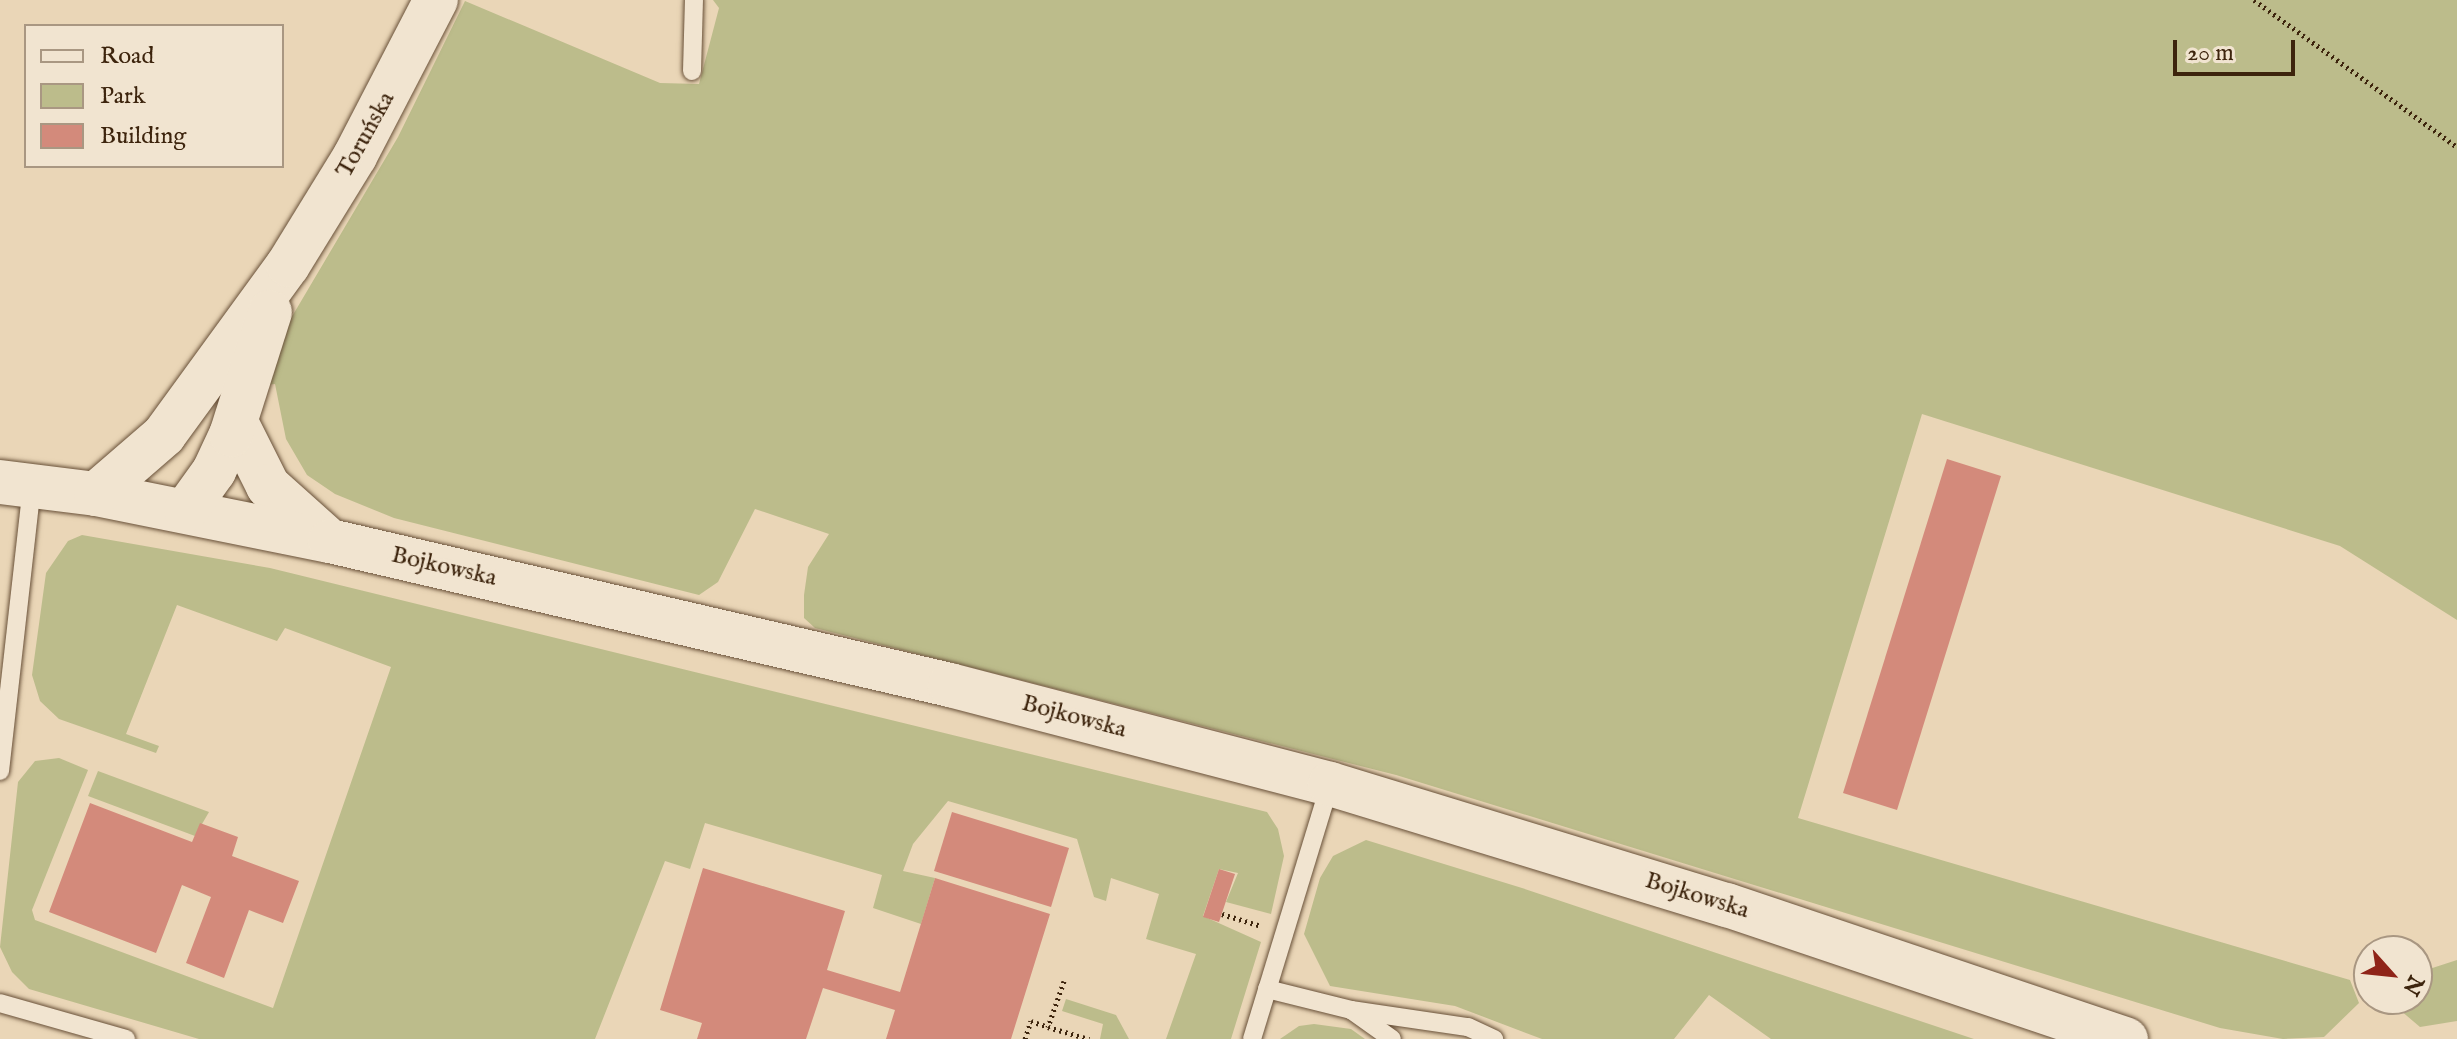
<!DOCTYPE html>
<html>
<head>
<meta charset="utf-8">
<style>
  body { margin:0 }
  #map { position:relative; width:2457px; height:1039px; overflow:hidden; background:#ead6b7; font-family:"IM FELL English",serif }
  div>[style] { position:absolute }
  [style*='--x'] { left:calc(var(--x)*1px); top:calc(var(--y)*1px); width:calc(var(--w)*1px); rotate:calc(var(--a)*1deg) }
  .green>* { inset:0; background:#bcbc8b }
  .building>* { inset:0; background:#d38a7b }
  .path>* { height:5px; margin-top:-2.5px; transform-origin:0; background:repeating-linear-gradient(90deg,#3d240d 0 2px,transparent 0 6px) }
  .roads { filter:drop-shadow(0 0 2px #685038) drop-shadow(0 0 2px #685038) }
  .service>* { height:18px; margin:-9px; padding:0 9px; transform-origin:9px; border-radius:9px; background:#f1e4d0 }
  .tertiary>* { height:44px; margin:-22px; padding:0 22px; transform-origin:22px; border-radius:22px; background:#f1e4d0 }
  span { translate:-50% -50%; white-space:nowrap; text-align:center; line-height:1.15; -webkit-text-stroke:7px #f1e4d0; paint-order:stroke }
  .street-label { font-size:24px; color:#3d240d }
  .legend { position:absolute; left:24px; top:24px; width:260px; height:144px; box-sizing:border-box; background:#f1e4d0; border:2px solid #a99782; margin:0; padding:10px 14px; list-style:none; font-size:24px; color:#3d240d }
  .legend li { display:flex; align-items:center; gap:16px; height:40px }
  .legend b { width:40px; border:2px solid #a99782 }
  .north { position:absolute; left:2353px; top:935px; width:80px; height:80px; box-sizing:border-box; background:#f1e4d0; border:2px solid #a99782; border-radius:50%; rotate:117deg; font-size:22px; font-weight:700; line-height:32px; text-align:center; color:#3d240d }
  .north::after { content:''; display:block; margin:auto; width:28px; height:36px; background:#8f2418; clip-path:polygon(50% 0,100% 100%,50% 72%,0 100%) }
  .scale { position:absolute; left:2173px; top:40px; width:122px; height:36px; box-sizing:border-box; border:4px solid #3d240d; border-top:0; padding-left:10px; font-size:24px; line-height:28px; white-space:nowrap; color:#3d240d; -webkit-text-stroke:6px #f1e4d0; paint-order:stroke }
</style>
</head>
<body>
<div id="map">
  <div class="green">
    <i style="clip-path:polygon(713px 0,2457px 0,2457px 620px,2340px 546px,1922px 414px,1798px 818px,2350px 980px,2359px 1003px,2324px 1037px,2283px 1039px,2220px 1028px,1396px 775px,815px 628px,804px 618px,804px 595px,808px 567px,829px 534px,755px 509px,718px 582px,699px 595px,394px 518px,335px 494px,307px 475px,286px 439px,275px 384px,265px 385px,274px 347px,398px 137px,465px 1px,660px 83px,699px 84px,719px 8px)"></i>
    <i style="clip-path:polygon(82px 535px,270px 568px,1267px 812px,1278px 829px,1284px 856px,1271px 914px,1226px 902px,1238px 873px,1219px 869px,1203px 916px,1261px 942px,1231px 1039px,1166px 1039px,1196px 954px,1146px 939px,1159px 894px,1111px 878px,1106px 901px,1094px 897px,1077px 839px,948px 801px,913px 844px,903px 871px,935px 878px,921px 924px,873px 908px,882px 875px,705px 823px,690px 869px,665px 861px,595px 1039px,199px 1039px,29px 989px,12px 972px,0 947px,18px 782px,35px 761px,59px 758px,88px 770px,32px 910px,35px 920px,273px 1008px,391px 667px,285px 628px,277px 641px,177px 605px,126px 734px,159px 746px,156px 753px,59px 719px,40px 701px,32px 675px,46px 573px,68px 541px)"></i>
    <i style="clip-path:polygon(98px 771px,209px 812px,195px 836px,88px 796px)"></i>
    <i style="clip-path:polygon(1366px 840px,1522px 888px,1974px 1039px,1771px 1039px,1709px 995px,1674px 1039px,1542px 1039px,1455px 1006px,1330px 986px,1304px 934px,1320px 878px,1333px 856px)"></i>
    <i style="clip-path:polygon(2457px 960px,2457px 1021px,2420px 1027px,2400px 1010px,2400px 999px,2417px 999px,2417px 973px)"></i>
    <i style="clip-path:polygon(1066px 999px,1116px 1015px,1129px 1039px,1100px 1039px,1103px 1024px,1062px 1011px)"></i>
    <i style="clip-path:polygon(1314px 1024px,1351px 1029px,1365px 1039px,1280px 1039px,1299px 1026px)"></i>
  </div>
  <div class="building">
    <i style="clip-path:polygon(1947px 459px,2001px 476px,1897px 810px,1843px 793px)"></i>
    <i style="clip-path:polygon(90px 803px,192px 842px,200px 823px,238px 837px,232px 856px,299px 881px,283px 923px,249px 910px,224px 978px,186px 963px,211px 897px,182px 885px,156px 953px,49px 912px)"></i>
    <i style="clip-path:polygon(952px 812px,1069px 848px,1051px 907px,934px 871px)"></i>
    <i style="clip-path:polygon(703px 868px,845px 911px,827px 970px,900px 992px,935px 878px,1050px 914px,1011px 1039px,886px 1039px,895px 1010px,823px 988px,806px 1039px,697px 1039px,702px 1023px,660px 1010px)"></i>
    <i style="clip-path:polygon(1219px 869px,1235px 874px,1219px 922px,1203px 917px)"></i>
  </div>
  <div class="path">
    <i style="--x:2254;--y:0;--w:251;--a:35.9"></i>
    <i style="--x:1222;--y:914;--w:39;--a:17"></i>
    <i style="--x:1064;--y:981;--w:49;--a:109.2"></i>
    <i style="--x:1048;--y:1027;--w:43;--a:16.3"></i>
    <i style="--x:1025;--y:1039;--w:19;--a:-72"></i>
    <i style="--x:1031;--y:1021;--w:18;--a:19"></i>
  </div>
  <div class="roads">
    <div class="service">
      <i style="--x:692;--y:71;--w:71;--a:-88.4"></i>
      <i style="--x:0;--y:771;--w:287;--a:-83.6"></i>
      <i style="--x:1267;--y:989;--w:87;--a:14"></i>
      <i style="--x:1351;--y:1010;--w:50;--a:35.3"></i>
      <i style="--x:0;--y:1003;--w:131;--a:15.9"></i>
      <i style="--x:1351;--y:1010;--w:118;--a:8.3"></i>
      <i style="--x:1468;--y:1027;--w:29;--a:25"></i>
      <i style="--x:1252;--y:1039;--w:267;--a:-73"></i>
    </div>
    <div class="tertiary">
      <i style="--x:236;--y:422;--w:72;--a:63.4"></i>
      <i style="--x:268;--y:486;--w:76;--a:41.8"></i>
      <i style="--x:0;--y:482;--w:97;--a:7.1"></i>
      <i style="--x:96;--y:494;--w:239;--a:11.4"></i>
      <i style="--x:330;--y:541;--w:637;--a:13.08"></i>
      <i style="--x:950;--y:685;--w:393;--a:14.6"></i>
      <i style="--x:1330;--y:784;--w:415;--a:17"></i>
      <i style="--x:1727;--y:905;--w:421;--a:18.6"></i>
      <i style="--x:96;--y:494;--w:90;--a:-40.9"></i>
      <i style="--x:164;--y:435;--w:210;--a:-53.9"></i>
      <i style="--x:288;--y:265;--w:128;--a:-58.4"></i>
      <i style="--x:355;--y:156;--w:176;--a:-62.6"></i>
      <i style="--x:186;--y:510;--w:48;--a:-54.3"></i>
      <i style="--x:214;--y:471;--w:40;--a:-65"></i>
      <i style="--x:231;--y:435;--w:129;--a:-72.4"></i>
    </div>
  </div>
  <div class="street-label">
    <span style="left:366px;top:135px;rotate:-61deg">Toruńska</span>
    <span style="left:444px;top:567px;rotate:13deg">Bojkowska</span>
    <span style="left:1074px;top:717px;rotate:15deg">Bojkowska</span>
    <span style="left:1697px;top:896px;rotate:17deg">Bojkowska</span>
  </div>
  <ul class="legend">
  <li><b style="height:10px;background:#f1e4d0"></b>Road</li>
  <li><b style="height:22px;background:#bcbc8b"></b>Park</li>
  <li><b style="height:22px;background:#d38a7b"></b>Building</li>
  </ul>
  <div class="north">N</div>
  <div class="scale">20 m</div>
</div>
</body>
</html>
